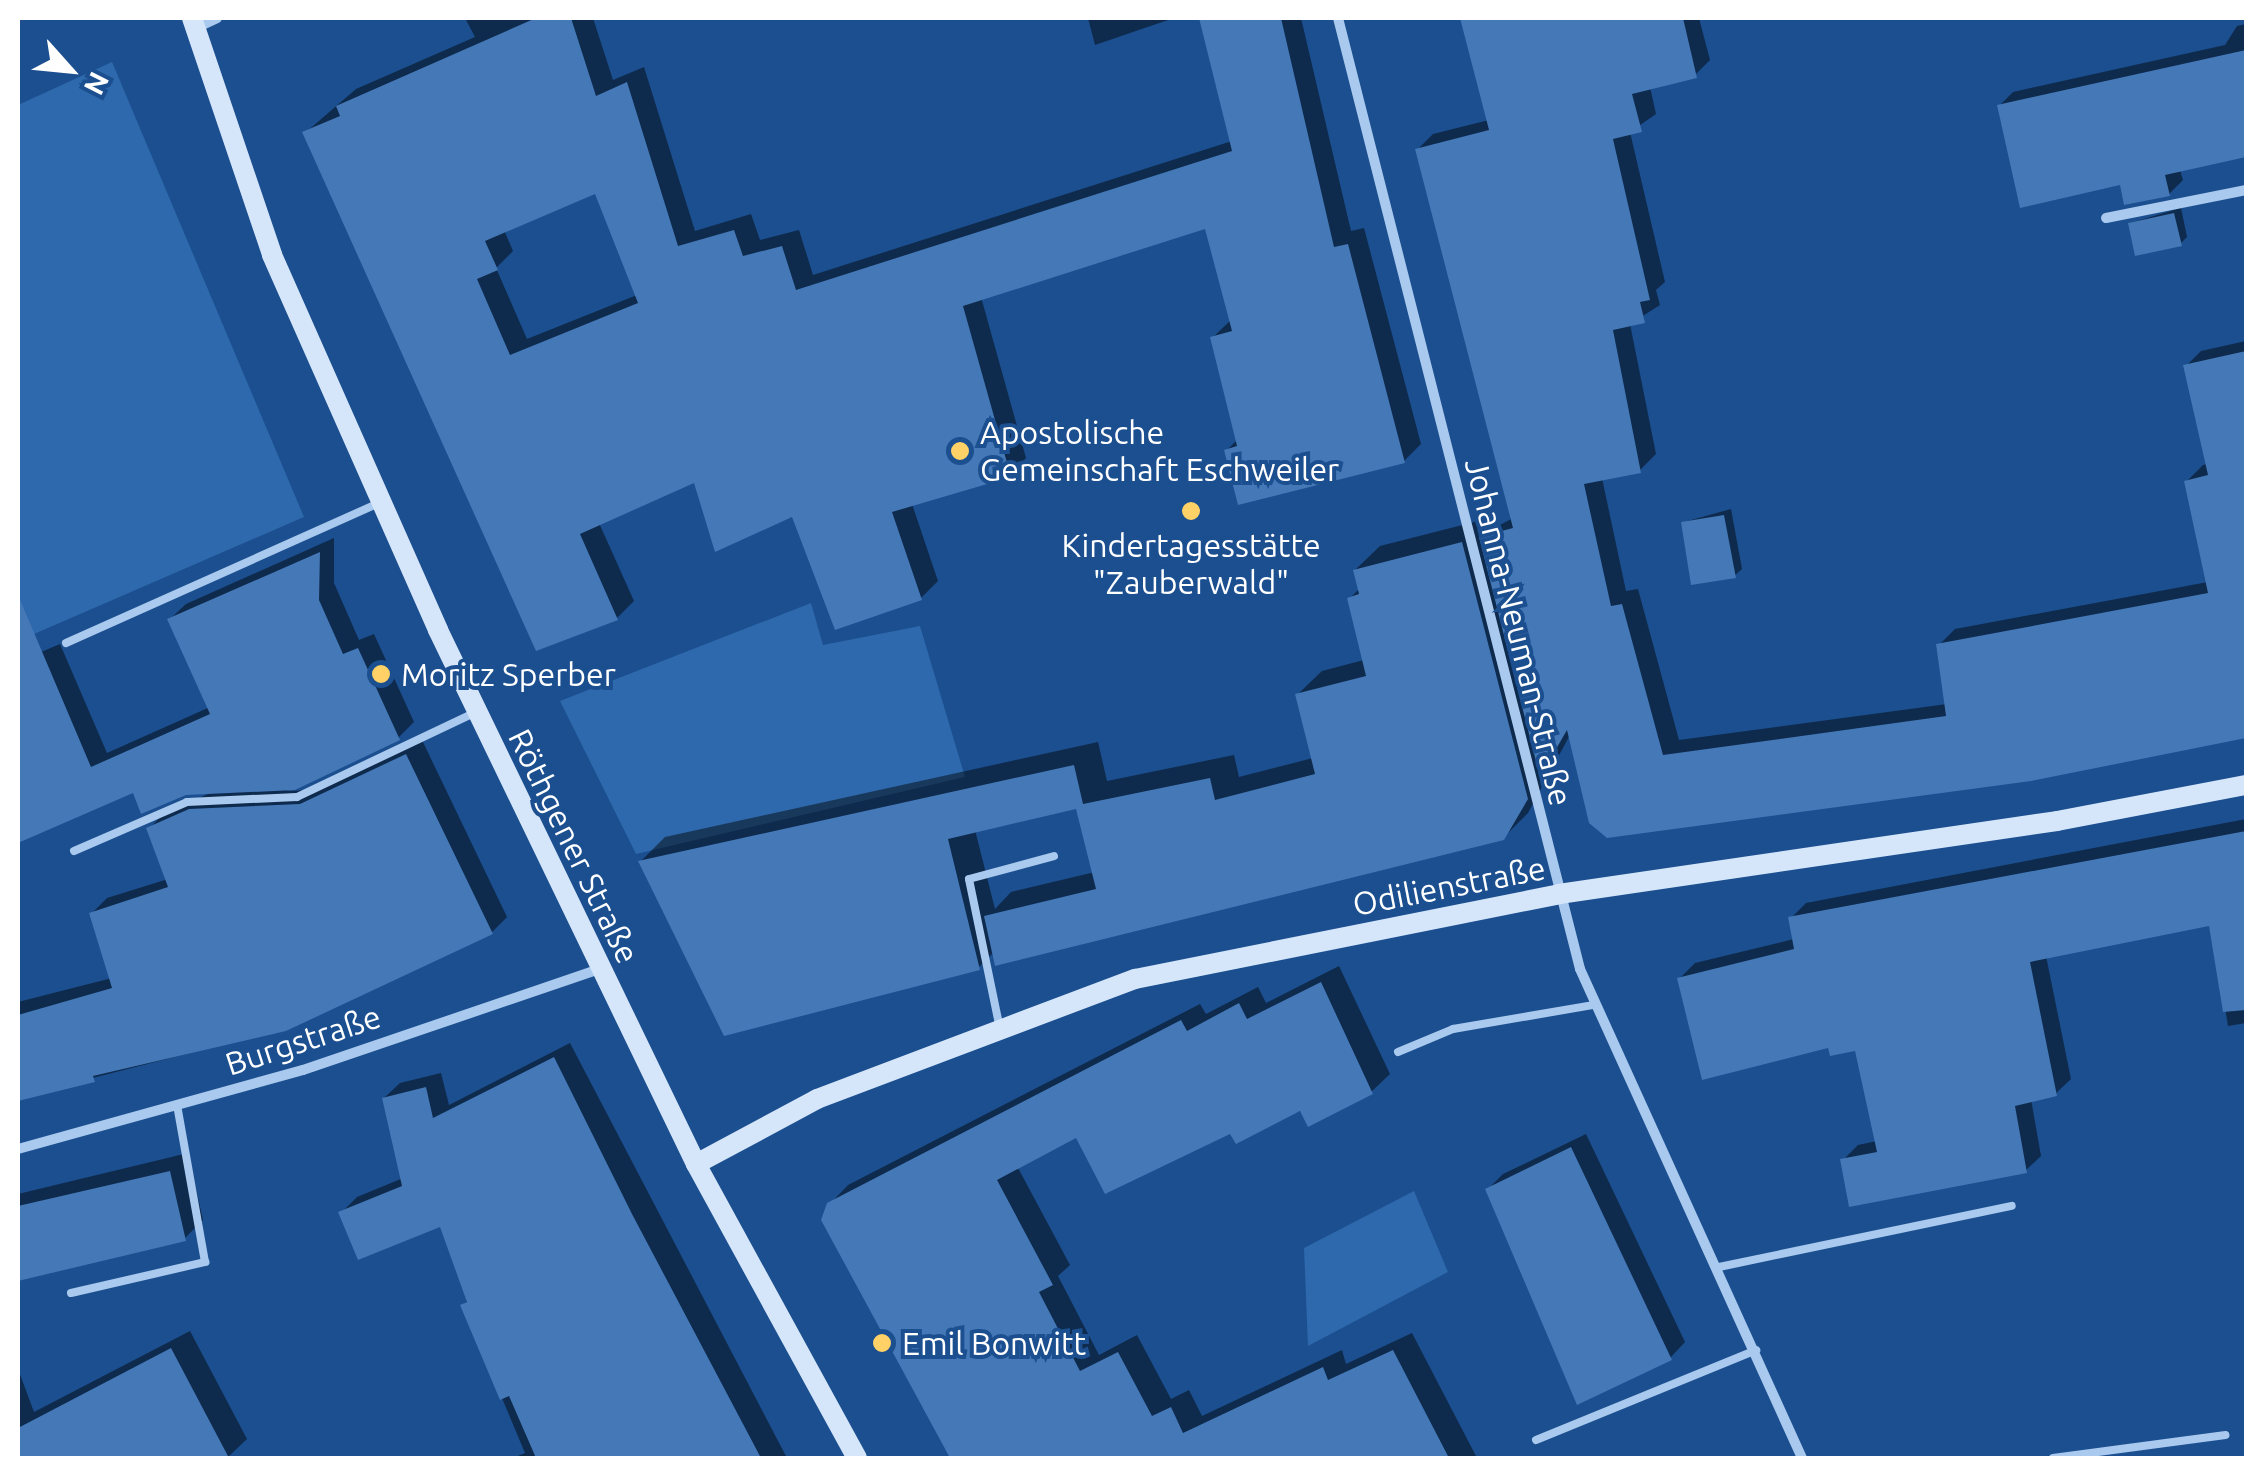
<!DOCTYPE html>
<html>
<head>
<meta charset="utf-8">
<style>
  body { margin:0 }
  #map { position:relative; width:2264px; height:1476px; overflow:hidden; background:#1b4f8f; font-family:Ubuntu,sans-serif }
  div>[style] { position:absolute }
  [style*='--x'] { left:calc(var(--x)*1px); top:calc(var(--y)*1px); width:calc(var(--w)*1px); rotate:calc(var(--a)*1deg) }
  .green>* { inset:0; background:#2e69ad }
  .shadow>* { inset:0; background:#0007 }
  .building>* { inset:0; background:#4478b7 }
  .service>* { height:8px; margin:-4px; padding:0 4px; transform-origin:4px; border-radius:4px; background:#a9c9ee }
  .minor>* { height:10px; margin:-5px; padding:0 5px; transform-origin:5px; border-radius:5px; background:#a9c9ee }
  .secondary>* { height:20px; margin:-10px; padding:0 10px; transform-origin:10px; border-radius:10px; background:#d6e6fa }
  .dots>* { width:28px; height:28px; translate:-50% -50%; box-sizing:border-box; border:5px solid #1b4f8f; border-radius:50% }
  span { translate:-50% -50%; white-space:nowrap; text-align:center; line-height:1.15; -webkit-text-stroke:8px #1b4f8f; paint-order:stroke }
  .poi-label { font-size:32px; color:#fff }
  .left { translate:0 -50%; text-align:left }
  .street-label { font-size:32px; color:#fff }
  .frame { position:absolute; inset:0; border:20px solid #fff; pointer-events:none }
  .north { position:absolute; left:20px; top:20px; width:100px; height:100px; -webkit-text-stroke:8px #1b4f8f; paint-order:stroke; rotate:117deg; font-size:28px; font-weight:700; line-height:40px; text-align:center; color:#fff }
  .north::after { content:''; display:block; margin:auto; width:35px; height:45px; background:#fff; clip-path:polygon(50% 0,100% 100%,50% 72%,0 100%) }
</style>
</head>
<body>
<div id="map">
  <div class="green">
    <i style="clip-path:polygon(112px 62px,304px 517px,18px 641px,18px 105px)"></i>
    <i style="clip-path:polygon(811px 603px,823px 645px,920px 626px,965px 777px,636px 854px,560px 701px)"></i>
    <i style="clip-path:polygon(1414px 1191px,1448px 1272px,1308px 1346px,1304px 1248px)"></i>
  </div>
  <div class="shadow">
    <i style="clip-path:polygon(evenodd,465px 18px,593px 18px,613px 80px,644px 67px,695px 231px,751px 214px,760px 240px,799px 230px,813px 275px,1232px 141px,1205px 31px,1219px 18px,1301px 18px,1351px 231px,1364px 228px,1421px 444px,1404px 461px,1226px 451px,1238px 439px,1212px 338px,1230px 321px,1207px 226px,981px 297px,1026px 458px,1009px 475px,912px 504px,938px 581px,921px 598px,793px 514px,695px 480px,599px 523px,634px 601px,617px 618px,305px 133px,356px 89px,475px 37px,465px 18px,597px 191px,637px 295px,527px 339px,496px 268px,513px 251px,504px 230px,597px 191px)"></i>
    <i style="clip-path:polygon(1088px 18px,1174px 18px,1095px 45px)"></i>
    <i style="clip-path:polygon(evenodd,1463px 18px,1699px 18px,1710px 60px,1694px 76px,1650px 87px,1656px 114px,1630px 132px,1665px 282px,1656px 290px,1660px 305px,1630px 324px,1656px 454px,1640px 470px,1602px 478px,1626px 591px,1638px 589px,1679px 740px,1947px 704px,1939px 645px,1955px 629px,2208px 582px,2187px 481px,2203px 465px,2246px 456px,2246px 735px,2031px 779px,1608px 836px,1571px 733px,1528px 813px,1503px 838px,994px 952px,979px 967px,641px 861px,665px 837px,1098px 742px,1107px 781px,1234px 755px,1239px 777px,1313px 758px,1297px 695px,1322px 671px,1364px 660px,1350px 598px,1360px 588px,1355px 570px,1380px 546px,1486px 519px,1489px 531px,1513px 518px,1417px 150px,1433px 134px,1489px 120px,1463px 18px,1078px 806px,1095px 872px,1011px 892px,995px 909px,975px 830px,1078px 806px)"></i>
    <i style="clip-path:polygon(2246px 24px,2246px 144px,2180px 170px,2183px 180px,2169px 194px,2122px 182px,1999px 106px,2013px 92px,2225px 45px,2237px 26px)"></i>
    <i style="clip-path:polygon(2181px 208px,2187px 237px,2180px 244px,2130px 223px)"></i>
    <i style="clip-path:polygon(2246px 341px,2246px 439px,2204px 448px,2186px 366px,2201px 351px)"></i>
    <i style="clip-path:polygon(1731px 509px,1742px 569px,1734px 576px,1684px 522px)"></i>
    <i style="clip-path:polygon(334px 538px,334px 583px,359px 640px,374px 634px,414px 722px,398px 738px,286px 791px,317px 790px,422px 740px,507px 917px,492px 932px,288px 1028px,18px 1097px,18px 1002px,112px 978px,92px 913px,107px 898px,168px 879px,149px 829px,164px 813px,215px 791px,135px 790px,18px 840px,18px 636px,27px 658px,60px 644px,107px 753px,210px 707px,170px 619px,186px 604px)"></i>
    <i style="clip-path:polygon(2246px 819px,2246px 1023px,2228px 1026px,2211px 923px,2046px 956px,2071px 1079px,2055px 1094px,2031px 1099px,2041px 1156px,2025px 1171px,1843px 1160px,1858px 1145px,1877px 1141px,1857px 1048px,1830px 1045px,1680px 978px,1695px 963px,1794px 939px,1791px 918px,1806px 903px)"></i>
    <i style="clip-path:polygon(1339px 966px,1390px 1074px,1371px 1092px,1232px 1130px,1077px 1134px,1017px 1166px,1070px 1265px,1058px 1276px,1099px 1355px,1137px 1335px,1171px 1399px,1189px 1390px,1202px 1416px,1342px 1350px,1346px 1364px,1412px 1333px,1477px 1458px,953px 1458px,824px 1220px,829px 1205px,848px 1185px,1200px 1004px,1206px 1014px,1258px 987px,1266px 1003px)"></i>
    <i style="clip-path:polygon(570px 1043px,787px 1458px,513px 1458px,525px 1453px,463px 1305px,469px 1299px,441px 1224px,341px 1213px,357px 1197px,403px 1178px,384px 1098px,400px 1083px,441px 1073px,449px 1105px)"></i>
    <i style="clip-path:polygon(1586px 1134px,1685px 1342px,1670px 1358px,1488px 1189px,1503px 1174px)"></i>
    <i style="clip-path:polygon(188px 1153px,203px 1220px,184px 1239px,18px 1278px,18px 1194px)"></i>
    <i style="clip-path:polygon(190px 1331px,247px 1439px,227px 1458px,18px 1458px,18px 1369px,34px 1412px)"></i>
  </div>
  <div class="building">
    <i style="clip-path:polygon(evenodd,536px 18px,571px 18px,596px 96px,627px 82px,678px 246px,734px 230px,743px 256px,782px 246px,796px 290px,1232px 151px,1199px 18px,1281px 18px,1334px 247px,1348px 244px,1405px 463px,1238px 505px,1224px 450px,1237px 446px,1210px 337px,1232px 331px,1205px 229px,963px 306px,1011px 477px,892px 512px,922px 600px,835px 630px,792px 517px,715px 552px,694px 483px,580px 534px,618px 620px,536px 651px,302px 132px,340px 116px,336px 106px,536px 18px,595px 194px,638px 303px,510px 355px,477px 279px,498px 270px,485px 241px,595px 194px)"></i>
    <i style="clip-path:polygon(1460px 18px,1683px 18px,1697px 78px,1632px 94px,1642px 132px,1613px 139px,1650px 300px,1640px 302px,1645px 323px,1613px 330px,1641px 473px,1584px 484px,1611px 606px,1622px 604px,1663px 755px,1946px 716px,1936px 644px,2208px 593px,2184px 481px,2208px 475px,2183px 365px,2246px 351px,2246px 738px,2031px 781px,1607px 838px,1589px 823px,1567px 730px,1540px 777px,1479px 537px,1513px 528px,1415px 149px,1489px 130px)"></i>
    <i style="clip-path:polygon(2246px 50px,2246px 157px,2165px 175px,2170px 196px,2124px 205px,2120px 185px,2020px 208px,1997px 105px)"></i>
    <i style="clip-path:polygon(2174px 213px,2182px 246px,2135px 256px,2128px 223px)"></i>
    <i style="clip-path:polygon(1724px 515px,1736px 578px,1691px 585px,1681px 522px)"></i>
    <i style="clip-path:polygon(1462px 542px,1528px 799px,1504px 840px,995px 966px,984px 916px,1096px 889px,1076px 809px,948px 839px,980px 970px,724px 1036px,638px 861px,1074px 765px,1083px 804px,1210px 778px,1215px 800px,1315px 774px,1295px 694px,1366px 676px,1347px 598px,1359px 594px,1353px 570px)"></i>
    <i style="clip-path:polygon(320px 552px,319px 600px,343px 654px,358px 648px,400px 740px,295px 790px,186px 795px,141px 814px,133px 793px,18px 843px,18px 595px,91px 767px,210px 714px,167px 619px)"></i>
    <i style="clip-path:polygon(406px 754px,493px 934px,286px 1031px,93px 1076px,95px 1082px,18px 1101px,18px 1015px,112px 988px,89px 913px,168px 887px,146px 828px,189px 809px,300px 804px)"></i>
    <i style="clip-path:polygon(2246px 831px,2246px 1010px,2223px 1012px,2209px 926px,2030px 962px,2057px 1096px,2015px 1106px,2027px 1173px,1849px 1207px,1840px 1159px,1877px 1152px,1855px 1051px,1830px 1056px,1828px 1048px,1702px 1080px,1677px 978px,1794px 949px,1788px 917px)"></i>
    <i style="clip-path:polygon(1321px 982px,1373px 1094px,1308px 1127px,1300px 1111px,1236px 1144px,1230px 1134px,1105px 1194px,1076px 1138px,997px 1180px,1053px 1285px,1039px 1292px,1080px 1371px,1118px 1352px,1152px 1416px,1171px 1407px,1183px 1433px,1323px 1367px,1328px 1380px,1393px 1350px,1449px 1458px,950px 1458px,821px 1220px,827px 1203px,1181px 1020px,1187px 1031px,1239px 1003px,1247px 1019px)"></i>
    <i style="clip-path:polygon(554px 1057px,632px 1214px,761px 1458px,536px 1458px,509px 1396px,500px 1400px,460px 1305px,467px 1302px,440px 1227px,358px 1260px,338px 1212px,402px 1186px,382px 1098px,426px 1087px,433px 1118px)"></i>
    <i style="clip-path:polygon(1571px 1147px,1672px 1360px,1577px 1405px,1485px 1189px)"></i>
    <i style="clip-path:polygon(170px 1171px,186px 1241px,18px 1281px,18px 1206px)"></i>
    <i style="clip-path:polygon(171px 1348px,229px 1458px,18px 1458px,18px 1428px)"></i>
  </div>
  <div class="service">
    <i style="--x:66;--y:643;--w:345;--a:-24.1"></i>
    <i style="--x:74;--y:851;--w:123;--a:-23.4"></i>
    <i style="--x:187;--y:802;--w:110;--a:-2.6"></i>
    <i style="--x:297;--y:797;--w:198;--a:-25.4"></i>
    <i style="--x:1000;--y:1029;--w:153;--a:-101.7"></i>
    <i style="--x:969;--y:879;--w:88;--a:-15.1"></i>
    <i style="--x:1398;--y:1052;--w:60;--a:-22.7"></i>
    <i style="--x:1453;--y:1029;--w:143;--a:-9.7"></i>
    <i style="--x:1719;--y:1267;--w:299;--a:-11.8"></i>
    <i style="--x:71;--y:1293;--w:138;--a:-13"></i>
    <i style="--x:205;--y:1262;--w:159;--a:-100.1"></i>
    <i style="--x:1536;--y:1440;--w:238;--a:-22.2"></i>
    <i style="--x:2053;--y:1458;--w:174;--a:-7.6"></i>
  </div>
  <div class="minor">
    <i style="--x:1338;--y:18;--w:981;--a:75.72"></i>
    <i style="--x:1580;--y:969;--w:537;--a:65.58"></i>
    <i style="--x:196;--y:28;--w:23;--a:-25"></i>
    <i style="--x:2106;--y:218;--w:143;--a:-11.3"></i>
    <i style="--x:18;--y:1149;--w:296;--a:-15.5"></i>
    <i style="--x:303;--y:1070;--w:314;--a:-18.8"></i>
  </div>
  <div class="secondary">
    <i style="--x:192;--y:18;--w:250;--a:71.3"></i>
    <i style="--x:272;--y:255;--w:410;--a:66.1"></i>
    <i style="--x:438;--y:630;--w:593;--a:64.21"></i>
    <i style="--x:696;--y:1164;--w:335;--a:61.3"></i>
    <i style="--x:696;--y:1164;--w:137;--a:-28.2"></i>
    <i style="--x:817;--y:1099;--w:340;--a:-20.7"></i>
    <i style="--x:1135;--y:979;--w:432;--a:-11.3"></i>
    <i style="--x:1559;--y:894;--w:503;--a:-8.34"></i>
    <i style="--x:2057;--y:821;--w:192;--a:-10.8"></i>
  </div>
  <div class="dots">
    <i style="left:960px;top:451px;background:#ffd166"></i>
    <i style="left:1191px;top:511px;background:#ffd166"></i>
    <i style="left:381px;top:674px;background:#ffd166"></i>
    <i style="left:882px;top:1343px;background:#ffd166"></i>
  </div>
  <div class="poi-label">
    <span class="left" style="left:980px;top:451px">Apostolische<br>Gemeinschaft Eschweiler</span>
    <span style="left:1191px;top:564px">Kindertagesstätte<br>"Zauberwald"</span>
    <span class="left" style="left:401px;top:674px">Moritz Sperber</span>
    <span class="left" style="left:902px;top:1343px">Emil Bonwitt</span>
  </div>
  <div class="street-label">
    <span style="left:1519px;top:632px;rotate:76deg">Johanna-Neuman-Straße</span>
    <span style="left:574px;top:846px;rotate:64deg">Röthgener Straße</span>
    <span style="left:1449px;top:886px;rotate:-11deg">Odilienstraße</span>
    <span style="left:303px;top:1040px;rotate:-18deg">Burgstraße</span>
  </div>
  <div class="frame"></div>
  <div class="north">N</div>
</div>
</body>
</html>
